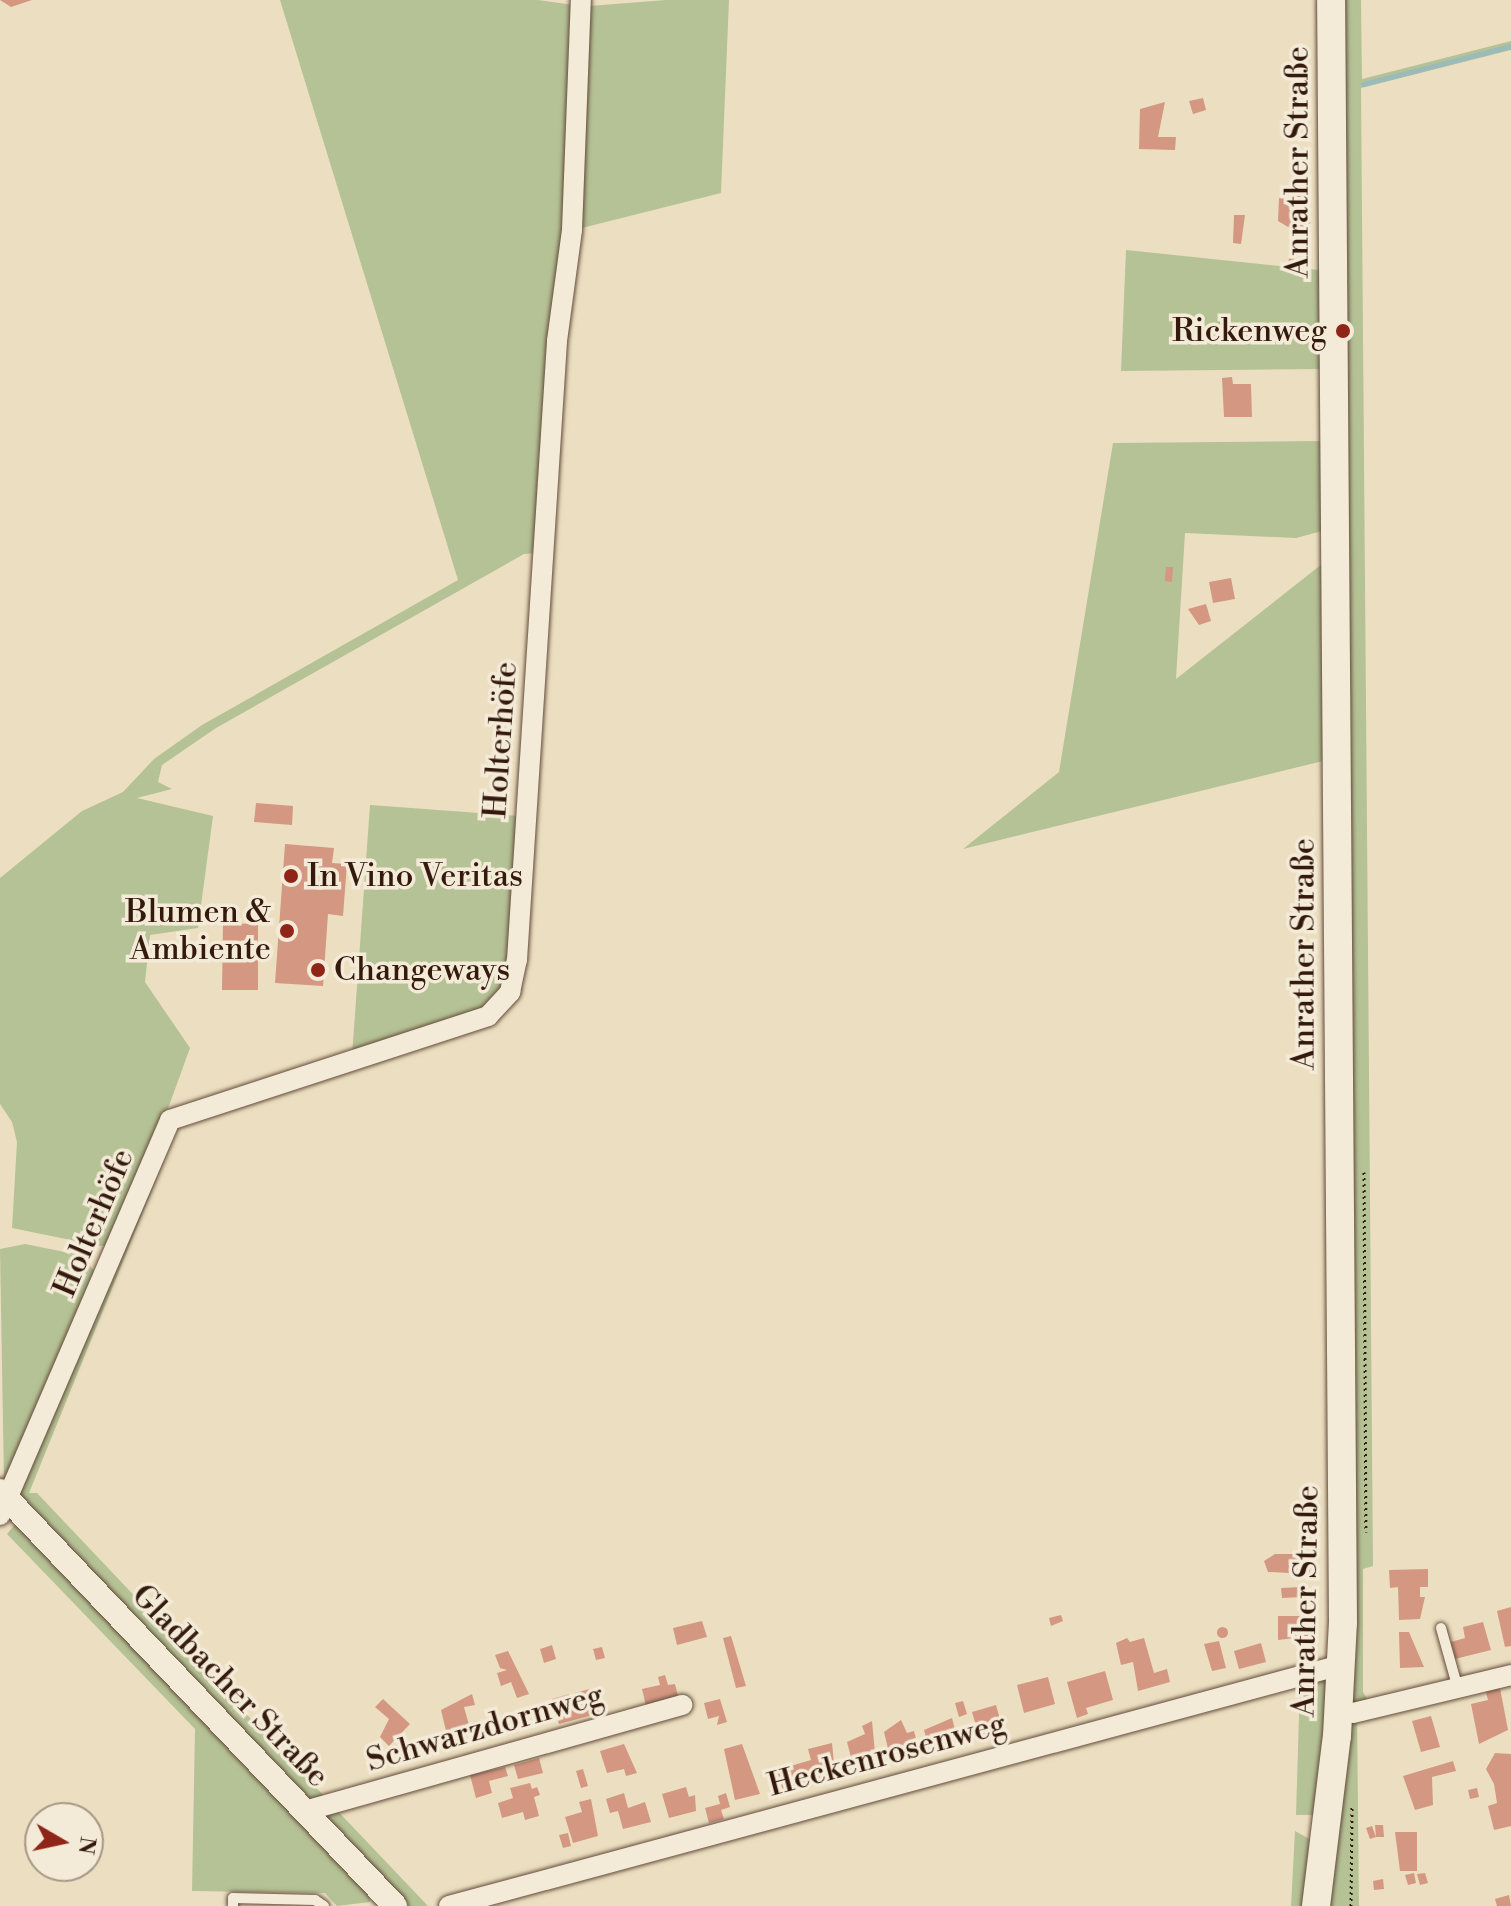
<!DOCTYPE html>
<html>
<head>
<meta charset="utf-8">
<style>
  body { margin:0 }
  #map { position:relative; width:1511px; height:1906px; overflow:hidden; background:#ecdfc1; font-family:"Libre Bodoni",serif }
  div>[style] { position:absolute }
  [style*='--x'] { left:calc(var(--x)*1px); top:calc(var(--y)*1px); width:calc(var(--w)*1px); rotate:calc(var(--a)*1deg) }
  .green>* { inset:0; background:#b5c295 }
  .stream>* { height:5px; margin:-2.5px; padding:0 2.5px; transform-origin:2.5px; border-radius:2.5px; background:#9bbbba }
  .building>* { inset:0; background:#d49782 }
  .round { border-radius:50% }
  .path>* { height:3px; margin-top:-1.5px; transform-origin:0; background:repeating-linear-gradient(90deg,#341a0d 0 2px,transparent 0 6px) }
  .roads { filter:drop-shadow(0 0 2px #624b3a) drop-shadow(0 0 2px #624b3a) }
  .service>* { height:10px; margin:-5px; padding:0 5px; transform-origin:5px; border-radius:5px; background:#f3ead7 }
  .minor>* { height:20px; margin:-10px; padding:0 10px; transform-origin:10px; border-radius:10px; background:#f3ead7 }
  .tertiary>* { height:24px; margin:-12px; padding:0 12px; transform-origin:12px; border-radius:12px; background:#f3ead7 }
  .secondary>* { height:28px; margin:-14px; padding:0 14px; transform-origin:14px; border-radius:14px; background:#f3ead7 }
  .dots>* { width:22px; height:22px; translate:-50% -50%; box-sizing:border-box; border:4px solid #f3ead7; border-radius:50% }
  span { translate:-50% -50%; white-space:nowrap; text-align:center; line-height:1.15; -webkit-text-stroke:7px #f3ead7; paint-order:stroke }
  .street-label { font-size:32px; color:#341a0d }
  .poi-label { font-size:32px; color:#341a0d }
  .right { translate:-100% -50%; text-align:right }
  .left { translate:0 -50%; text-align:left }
  .north { position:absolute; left:24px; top:1802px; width:80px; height:80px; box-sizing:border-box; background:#f3ead7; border:2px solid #a79786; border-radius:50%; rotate:99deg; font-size:22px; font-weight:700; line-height:32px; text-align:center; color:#341a0d }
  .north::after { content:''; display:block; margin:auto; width:28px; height:36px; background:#8f2418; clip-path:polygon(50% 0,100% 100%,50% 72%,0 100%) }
</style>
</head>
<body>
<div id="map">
  <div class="green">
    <i style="clip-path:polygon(280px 0,538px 0,574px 5px,567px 228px,538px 553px,524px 554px,216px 728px,162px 765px,158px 782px,172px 789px,137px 798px,213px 816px,198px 928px,150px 935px,145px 982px,190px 1048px,150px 1158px,109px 1245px,100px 1246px,12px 1228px,17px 1142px,12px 1122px,0 1104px,0 878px,82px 811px,123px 792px,154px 759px,202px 725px,458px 580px)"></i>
    <i style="clip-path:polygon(666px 0,729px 0,721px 193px,578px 229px,589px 6px)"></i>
    <i style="clip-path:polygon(1342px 0,1361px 0,1362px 79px,1511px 41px,1511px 50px,1361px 88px,1373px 1566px,1363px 1569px,1363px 1692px,1369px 1702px,1357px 1710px,1359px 1906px,1327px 1906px,1340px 1783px)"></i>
    <i style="clip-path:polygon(1126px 250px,1319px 270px,1320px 369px,1121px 371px)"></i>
    <i style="clip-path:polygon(1321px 441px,1322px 531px,1296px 538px,1185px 533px,1176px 679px,1322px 564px,1323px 761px,963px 849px,1059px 772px,1113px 443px)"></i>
    <i style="clip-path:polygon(370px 805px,519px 816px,509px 978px,493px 1004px,352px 1056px)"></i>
    <i style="clip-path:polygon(180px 1121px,29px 1493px,37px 1493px,325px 1797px,306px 1800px,17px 1496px,173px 1123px)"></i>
    <i style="clip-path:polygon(25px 1244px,80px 1255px,96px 1273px,15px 1477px,4px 1480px,0 1249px)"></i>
    <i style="clip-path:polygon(17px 1522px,369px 1892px,370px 1902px,337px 1906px,325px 1893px,192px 1891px,195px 1729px,7px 1534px)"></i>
    <i style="clip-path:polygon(1321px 1676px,1330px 1686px,1316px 1815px,1296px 1815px,1300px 1681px)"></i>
    <i style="clip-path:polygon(331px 1804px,428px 1906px,407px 1906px,326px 1821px)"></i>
    <i style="clip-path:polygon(1295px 1831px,1313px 1841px,1307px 1906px,1291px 1906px)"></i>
  </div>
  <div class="stream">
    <i style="--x:1363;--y:84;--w:153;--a:-14.4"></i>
  </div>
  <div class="building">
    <i style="clip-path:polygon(0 0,32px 0,11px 7px)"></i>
    <i style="clip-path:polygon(1203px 98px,1206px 110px,1193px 114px,1189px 101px)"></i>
    <i style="clip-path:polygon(1165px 102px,1158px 137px,1176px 137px,1175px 150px,1139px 149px,1140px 109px)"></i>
    <i style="clip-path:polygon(1302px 188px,1307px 188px,1311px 232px,1295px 231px,1278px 221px,1279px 198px,1296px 198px)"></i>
    <i style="clip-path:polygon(1234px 215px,1245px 215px,1241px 244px,1233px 243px)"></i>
    <i style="clip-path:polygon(1289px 258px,1302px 259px,1302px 266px,1288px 265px)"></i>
    <i style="clip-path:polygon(1232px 377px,1233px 384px,1251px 384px,1252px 417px,1224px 417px,1222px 378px)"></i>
    <i style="clip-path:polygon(1166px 567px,1173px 567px,1172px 582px,1165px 581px)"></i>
    <i style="clip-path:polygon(1231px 578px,1235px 599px,1213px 603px,1209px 582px)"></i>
    <i style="clip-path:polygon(1206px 604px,1211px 621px,1199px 625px,1188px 609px)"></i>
    <i style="clip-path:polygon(256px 803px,293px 806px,292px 825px,254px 822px)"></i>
    <i style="clip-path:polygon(285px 844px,334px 848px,332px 863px,347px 864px,343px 916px,328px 914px,323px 986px,275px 983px)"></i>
    <i style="clip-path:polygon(223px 923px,258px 924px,258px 990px,222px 990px)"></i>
    <i style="clip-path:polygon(1275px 1554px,1309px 1554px,1310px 1574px,1268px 1572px,1264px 1561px)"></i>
    <i style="clip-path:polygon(1428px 1569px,1428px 1587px,1420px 1587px,1420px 1597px,1425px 1597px,1420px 1619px,1399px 1620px,1398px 1587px,1390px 1588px,1389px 1570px)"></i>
    <i style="clip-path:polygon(1302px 1587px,1302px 1597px,1282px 1598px,1281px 1588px)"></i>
    <i style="clip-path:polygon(1511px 1607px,1511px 1646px,1505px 1647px,1497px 1611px)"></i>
    <i style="clip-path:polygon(1061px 1615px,1063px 1621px,1051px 1626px,1049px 1618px)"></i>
    <i style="clip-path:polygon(1278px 1616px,1310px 1616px,1311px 1636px,1278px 1640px)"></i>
    <i style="clip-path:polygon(702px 1621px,707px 1637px,677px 1645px,673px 1628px)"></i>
    <i style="clip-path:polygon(1483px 1622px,1491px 1650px,1455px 1659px,1451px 1642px,1465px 1638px,1463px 1627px)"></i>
    <i class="round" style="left:1216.5px;top:1626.5px;width:11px;height:11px"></i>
    <i style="clip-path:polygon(1399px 1632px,1409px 1632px,1424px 1667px,1400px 1668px)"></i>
    <i style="clip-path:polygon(731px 1636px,746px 1686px,736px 1688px,723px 1638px)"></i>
    <i style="clip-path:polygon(1127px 1638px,1130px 1642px,1144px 1638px,1154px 1673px,1167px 1669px,1170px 1682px,1138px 1691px,1133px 1662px,1121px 1665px,1116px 1643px)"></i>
    <i style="clip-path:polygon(1219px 1641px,1226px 1668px,1212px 1671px,1204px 1644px)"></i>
    <i style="clip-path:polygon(1261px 1643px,1266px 1662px,1239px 1669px,1234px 1651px)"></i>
    <i style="clip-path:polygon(552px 1645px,556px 1659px,544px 1663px,540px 1649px)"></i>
    <i style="clip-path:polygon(602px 1647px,605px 1658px,596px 1660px,593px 1649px)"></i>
    <i style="clip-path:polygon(508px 1651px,529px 1694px,517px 1698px,511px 1682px,501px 1686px,497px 1673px,507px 1670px,500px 1668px,495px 1655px)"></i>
    <i style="clip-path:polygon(1105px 1671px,1113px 1700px,1086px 1708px,1088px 1714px,1077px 1718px,1067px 1682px)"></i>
    <i style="clip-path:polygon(665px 1675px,668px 1685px,675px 1684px,679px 1700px,647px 1710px,642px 1689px,660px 1685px,658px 1677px)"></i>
    <i style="clip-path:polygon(1048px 1677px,1055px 1704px,1024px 1713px,1017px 1685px)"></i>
    <i style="clip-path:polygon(593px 1688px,600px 1713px,559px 1724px,552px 1699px,569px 1694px,570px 1700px,577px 1699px,575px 1693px)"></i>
    <i style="clip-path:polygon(1500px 1688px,1508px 1730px,1479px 1744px,1471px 1704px,1488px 1700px,1486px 1692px)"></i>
    <i style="clip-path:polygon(472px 1694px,475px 1705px,464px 1707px,469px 1725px,446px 1731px,441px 1710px)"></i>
    <i style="clip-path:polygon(383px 1699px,410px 1724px,389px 1746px,380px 1737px,389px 1719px,375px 1707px)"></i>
    <i style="clip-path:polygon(720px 1699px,727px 1722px,717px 1725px,719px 1716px,708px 1719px,704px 1703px)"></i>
    <i style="clip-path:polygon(963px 1701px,967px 1714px,959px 1717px,955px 1703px)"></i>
    <i style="clip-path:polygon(996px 1705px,1003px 1730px,979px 1736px,972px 1712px)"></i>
    <i style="clip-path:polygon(1431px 1716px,1440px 1747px,1421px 1752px,1412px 1721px)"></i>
    <i style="clip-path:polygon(952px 1718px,958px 1742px,929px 1750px,924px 1730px)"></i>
    <i style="clip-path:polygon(482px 1720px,486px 1733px,477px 1735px,473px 1722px)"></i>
    <i style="clip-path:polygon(901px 1720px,907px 1733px,914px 1731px,919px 1750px,891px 1761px,884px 1732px)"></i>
    <i style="clip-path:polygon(872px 1721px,876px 1763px,854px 1769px,847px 1742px,865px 1734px,862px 1726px)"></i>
    <i style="clip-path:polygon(832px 1743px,835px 1773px,783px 1791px,777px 1770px,811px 1760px,808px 1749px)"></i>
    <i style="clip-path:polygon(624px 1744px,637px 1773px,626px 1776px,624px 1769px,607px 1773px,600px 1751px)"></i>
    <i style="clip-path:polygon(742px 1744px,760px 1794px,735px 1800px,724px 1749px)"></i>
    <i style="clip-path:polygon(1495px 1753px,1511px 1754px,1511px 1826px,1494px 1830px,1488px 1806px,1497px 1803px,1494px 1784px,1486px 1769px)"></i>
    <i style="clip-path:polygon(539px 1758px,543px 1773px,518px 1779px,514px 1765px)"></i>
    <i style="clip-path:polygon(1453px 1761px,1456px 1771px,1432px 1777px,1433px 1805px,1415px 1810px,1403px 1776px)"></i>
    <i style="clip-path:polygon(505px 1767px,508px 1776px,489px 1781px,492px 1793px,476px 1798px,470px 1775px)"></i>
    <i style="clip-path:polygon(583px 1769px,588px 1786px,581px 1788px,576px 1771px)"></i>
    <i style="clip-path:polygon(530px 1783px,532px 1789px,537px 1787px,540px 1795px,534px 1797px,539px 1816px,525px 1820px,523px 1812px,502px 1818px,498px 1803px,513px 1798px,510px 1788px)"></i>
    <i style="clip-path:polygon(686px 1787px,689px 1797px,695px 1795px,696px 1811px,669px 1818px,662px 1794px)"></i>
    <i style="clip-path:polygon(1477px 1788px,1479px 1797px,1470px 1799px,1468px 1790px)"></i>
    <i style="clip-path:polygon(624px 1793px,628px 1808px,645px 1802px,651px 1822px,623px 1829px,618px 1811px,610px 1813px,606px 1799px)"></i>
    <i style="clip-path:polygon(726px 1793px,730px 1807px,721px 1810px,724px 1819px,709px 1823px,705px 1808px,720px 1804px,718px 1796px)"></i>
    <i style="clip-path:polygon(591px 1799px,598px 1836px,573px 1843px,565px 1817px,582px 1812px,579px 1802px)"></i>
    <i style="clip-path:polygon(1375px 1825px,1383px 1825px,1384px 1837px,1376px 1837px)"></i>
    <i style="clip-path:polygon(1372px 1826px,1376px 1837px,1370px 1839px,1366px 1828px)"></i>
    <i style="clip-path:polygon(1395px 1832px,1417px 1832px,1417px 1871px,1400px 1871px)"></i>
    <i style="clip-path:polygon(568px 1833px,571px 1846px,563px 1848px,559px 1835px)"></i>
    <i style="clip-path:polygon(1414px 1873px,1416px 1883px,1408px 1885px,1405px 1875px)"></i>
    <i style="clip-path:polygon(1425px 1873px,1428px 1883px,1420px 1885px,1417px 1874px)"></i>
    <i style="clip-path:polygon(1383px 1879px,1384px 1889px,1374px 1890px,1373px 1881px)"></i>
    <i style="clip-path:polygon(1509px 1895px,1511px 1906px,1497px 1906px,1495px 1899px)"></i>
  </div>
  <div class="path">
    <i style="--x:1364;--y:1172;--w:360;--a:89.7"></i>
    <i style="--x:1351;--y:1906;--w:99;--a:-89.4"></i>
  </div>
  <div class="roads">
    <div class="service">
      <i style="--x:1441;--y:1628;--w:63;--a:74.4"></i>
      <i style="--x:233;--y:1906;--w:8;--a:-90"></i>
      <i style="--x:233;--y:1898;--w:82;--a:1.4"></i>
      <i style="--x:315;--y:1900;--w:11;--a:34"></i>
    </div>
    <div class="minor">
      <i style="--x:0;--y:1515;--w:430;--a:-66.7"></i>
      <i style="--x:170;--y:1120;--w:335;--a:-18.1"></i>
      <i style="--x:488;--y:1016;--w:33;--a:-47"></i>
      <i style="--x:510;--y:992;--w:33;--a:-78"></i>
      <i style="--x:517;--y:960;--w:620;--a:-86.3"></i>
      <i style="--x:557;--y:341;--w:112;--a:-82.3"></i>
      <i style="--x:572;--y:230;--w:230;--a:-87.8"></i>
      <i style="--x:1353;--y:1713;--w:163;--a:-13.5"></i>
      <i style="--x:305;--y:1811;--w:392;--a:-15.7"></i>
      <i style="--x:449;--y:1906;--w:924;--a:-15.12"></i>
    </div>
    <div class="tertiary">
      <i style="--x:0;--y:1491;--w:573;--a:46.41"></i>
    </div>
    <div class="secondary">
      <i style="--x:1316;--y:1906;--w:171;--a:-83"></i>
      <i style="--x:1337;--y:1736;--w:113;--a:-87"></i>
      <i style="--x:1343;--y:1623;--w:1623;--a:-90.42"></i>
    </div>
  </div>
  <div class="dots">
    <i style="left:1343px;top:331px;background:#8f2418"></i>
    <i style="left:291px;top:876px;background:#8f2418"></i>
    <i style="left:287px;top:931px;background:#8f2418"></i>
    <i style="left:318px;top:970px;background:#8f2418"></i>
  </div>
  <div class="street-label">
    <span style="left:1298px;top:162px;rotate:-90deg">Anrather Straße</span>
    <span style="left:501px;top:740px;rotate:-86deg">Holterhöfe</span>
    <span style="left:1304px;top:954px;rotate:-90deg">Anrather Straße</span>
    <span style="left:94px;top:1223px;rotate:-67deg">Holterhöfe</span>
    <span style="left:1306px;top:1601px;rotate:-89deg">Anrather Straße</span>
    <span style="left:230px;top:1686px;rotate:46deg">Gladbacher Straße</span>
    <span style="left:485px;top:1728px;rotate:-16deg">Schwarzdornweg</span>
    <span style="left:887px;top:1755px;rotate:-15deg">Heckenrosenweg</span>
  </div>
  <div class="poi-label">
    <span class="right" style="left:1327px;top:331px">Rickenweg</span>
    <span class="left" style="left:307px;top:876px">In Vino Veritas</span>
    <span class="right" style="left:271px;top:931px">Blumen &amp;<br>Ambiente</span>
    <span class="left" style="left:334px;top:970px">Changeways</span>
  </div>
  <div class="north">N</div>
</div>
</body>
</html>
